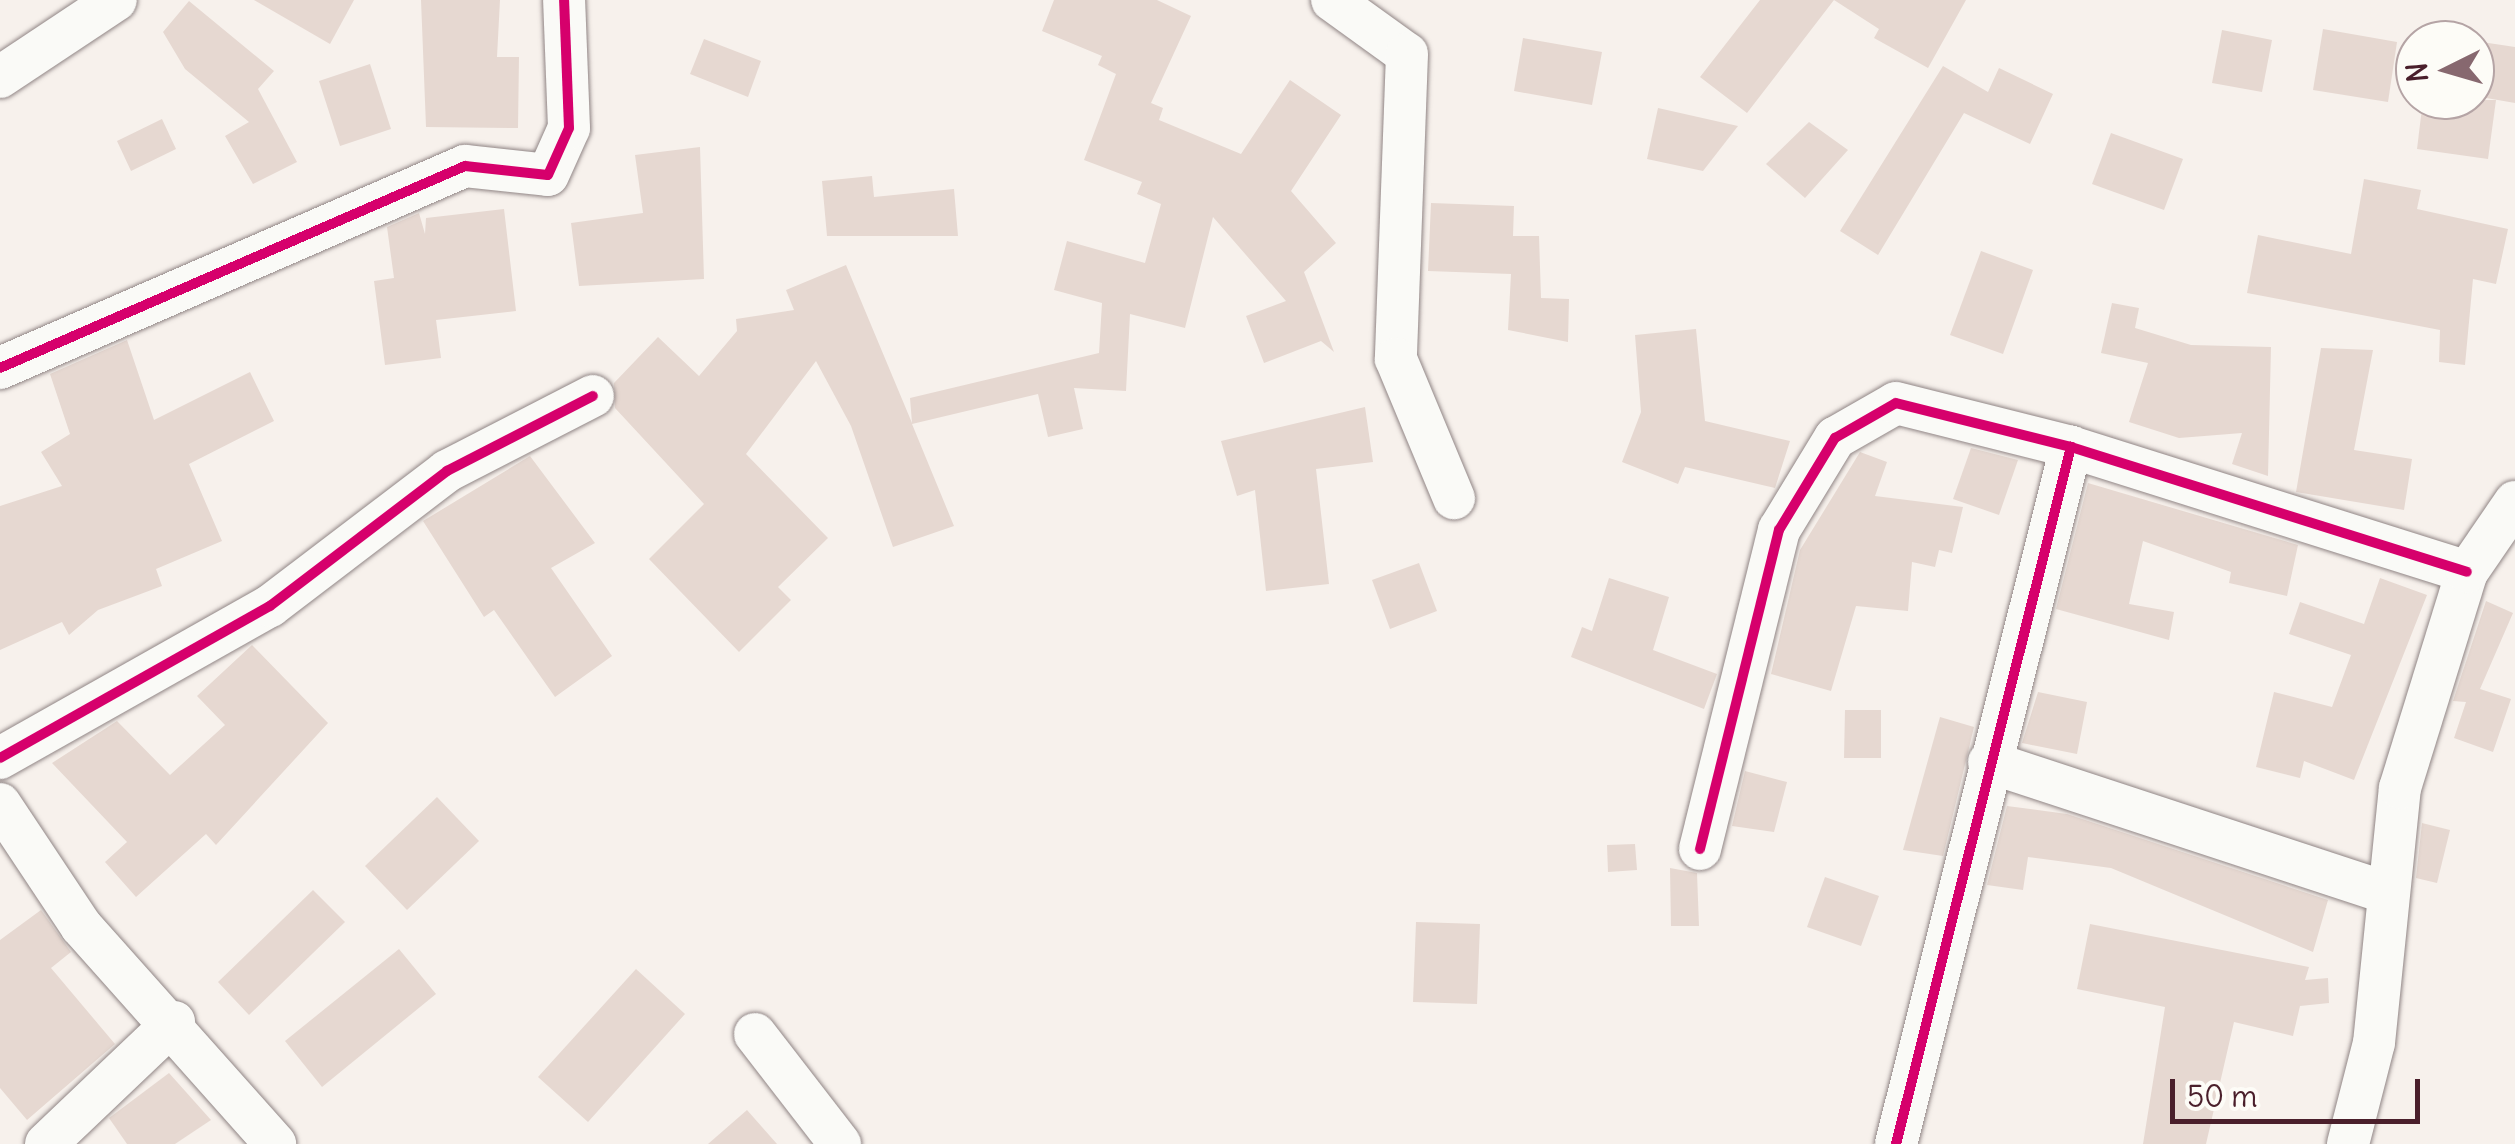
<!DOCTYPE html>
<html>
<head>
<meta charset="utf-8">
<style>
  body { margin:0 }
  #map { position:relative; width:2515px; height:1144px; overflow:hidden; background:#f7f1ec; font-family:Delius,sans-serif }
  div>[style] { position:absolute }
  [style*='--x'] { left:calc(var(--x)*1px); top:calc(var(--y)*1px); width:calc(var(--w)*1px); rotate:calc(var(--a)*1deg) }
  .building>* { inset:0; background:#e6d8d1 }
  .roads { filter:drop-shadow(0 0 2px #908585) drop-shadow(0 0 2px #908585) }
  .minor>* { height:42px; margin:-21px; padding:0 21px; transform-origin:21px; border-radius:21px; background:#fafaf7 }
  .cycleway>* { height:10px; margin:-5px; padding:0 5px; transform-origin:5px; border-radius:5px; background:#d6006c }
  span { translate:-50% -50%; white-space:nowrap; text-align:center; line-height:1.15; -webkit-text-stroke:8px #fdfcf7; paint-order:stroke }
  .north { position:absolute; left:2395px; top:20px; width:100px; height:100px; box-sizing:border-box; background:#fdfcf7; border:2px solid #b5a4a5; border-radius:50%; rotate:265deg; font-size:28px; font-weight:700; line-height:40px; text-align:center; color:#4a1f2b }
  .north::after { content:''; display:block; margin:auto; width:35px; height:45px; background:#87686f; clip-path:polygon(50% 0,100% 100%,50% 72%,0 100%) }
  .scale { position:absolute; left:2170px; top:1079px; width:250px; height:45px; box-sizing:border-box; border:5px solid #4a1f2b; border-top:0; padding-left:12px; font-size:30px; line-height:35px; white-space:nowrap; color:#4a1f2b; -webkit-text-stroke:8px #fdfcf7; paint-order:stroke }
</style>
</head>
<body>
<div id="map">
  <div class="building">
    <i style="clip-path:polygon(254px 0,354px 0,330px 44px)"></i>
    <i style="clip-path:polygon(421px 0,500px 0,497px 57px,519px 57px,518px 128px,426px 127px)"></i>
    <i style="clip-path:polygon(1054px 0,1157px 0,1191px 16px,1151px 103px,1163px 108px,1159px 120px,1241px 154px,1290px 80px,1341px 115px,1291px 191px,1336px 243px,1304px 272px,1334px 352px,1321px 341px,1264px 363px,1246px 316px,1286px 301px,1213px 217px,1185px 328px,1130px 314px,1126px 391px,1074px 388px,1083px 429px,1048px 437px,1038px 394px,912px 424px,954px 526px,893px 547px,851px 426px,816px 361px,746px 454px,828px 538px,778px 587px,791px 600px,739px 652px,649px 559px,704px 504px,615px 408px,614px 383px,658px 337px,699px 376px,737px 331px,736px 319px,794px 310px,786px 290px,846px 265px,912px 423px,910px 398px,1099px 353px,1102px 303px,1054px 290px,1067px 241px,1145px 263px,1161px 204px,1137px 194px,1142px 182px,1084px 160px,1116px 74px,1098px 65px,1102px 56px,1042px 31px)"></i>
    <i style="clip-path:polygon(1760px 0,1966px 0,1928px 68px,1874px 38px,1879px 29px,1834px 0,1747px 113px,1700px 77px)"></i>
    <i style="clip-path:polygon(189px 1px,274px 71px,258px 89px,297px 162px,253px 184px,225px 136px,249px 122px,185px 69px,163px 32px)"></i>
    <i style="clip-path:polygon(2323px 29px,2397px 42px,2388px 102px,2313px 90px)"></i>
    <i style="clip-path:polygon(2222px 30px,2272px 40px,2262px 92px,2212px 83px)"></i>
    <i style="clip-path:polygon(1523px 38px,1602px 52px,1592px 105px,1514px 91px)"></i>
    <i style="clip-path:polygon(704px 39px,761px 61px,748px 97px,690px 74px)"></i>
    <i style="clip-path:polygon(2475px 41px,2515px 47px,2515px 103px,2475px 96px)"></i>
    <i style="clip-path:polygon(370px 64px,391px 129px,340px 146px,319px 81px)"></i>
    <i style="clip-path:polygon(1943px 66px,1988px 92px,1999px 68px,2053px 94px,2030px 144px,1964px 113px,1878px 255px,1840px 231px)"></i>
    <i style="clip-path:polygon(2423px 100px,2496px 100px,2488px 159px,2417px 149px)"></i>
    <i style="clip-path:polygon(1658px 108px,1738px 126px,1703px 171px,1647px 159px)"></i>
    <i style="clip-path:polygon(162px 119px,176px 149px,131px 171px,117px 141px)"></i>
    <i style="clip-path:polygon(1809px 122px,1848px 150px,1805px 198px,1766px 164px)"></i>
    <i style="clip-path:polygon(2111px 133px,2183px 159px,2164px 210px,2092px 184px)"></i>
    <i style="clip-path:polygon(700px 147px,704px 279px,579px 286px,571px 223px,643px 213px,635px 155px)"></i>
    <i style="clip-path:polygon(872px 176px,874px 197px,954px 189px,958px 236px,827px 236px,822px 181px)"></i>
    <i style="clip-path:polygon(2364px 179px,2421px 190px,2417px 209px,2508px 229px,2496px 284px,2473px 279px,2465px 365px,2439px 362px,2440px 330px,2247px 293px,2258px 235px,2351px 254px)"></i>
    <i style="clip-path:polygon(1431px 203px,1514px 206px,1513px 236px,1539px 236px,1541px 298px,1569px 299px,1568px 342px,1508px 330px,1511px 274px,1428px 271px)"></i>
    <i style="clip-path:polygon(504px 209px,516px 311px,436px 320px,441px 358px,385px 365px,374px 281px,394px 278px,387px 227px,419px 213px,425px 234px,426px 218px)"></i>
    <i style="clip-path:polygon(1981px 251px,2033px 270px,2003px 354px,1950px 335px)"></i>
    <i style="clip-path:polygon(2112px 303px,2139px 308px,2135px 328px,2191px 345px,2271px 347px,2268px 476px,2232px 464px,2242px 433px,2179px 438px,2129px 422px,2148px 363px,2101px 353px)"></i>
    <i style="clip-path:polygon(1696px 329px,1705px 421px,1790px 441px,1775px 488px,1685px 467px,1678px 484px,1622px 462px,1641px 412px,1635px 335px)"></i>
    <i style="clip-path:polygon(127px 340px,154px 420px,250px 372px,274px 421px,189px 464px,222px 541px,156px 569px,162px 586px,98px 610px,69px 635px,62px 622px,0 650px,0 506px,62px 486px,41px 452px,70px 434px,50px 374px)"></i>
    <i style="clip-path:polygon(2321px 348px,2373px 350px,2354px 450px,2412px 459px,2404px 510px,2296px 492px)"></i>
    <i style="clip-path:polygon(1365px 407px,1373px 462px,1316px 469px,1329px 584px,1266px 591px,1255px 490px,1237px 496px,1221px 441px)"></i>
    <i style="clip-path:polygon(1971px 448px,2018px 460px,1999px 515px,1953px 499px)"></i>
    <i style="clip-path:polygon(1860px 452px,1887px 462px,1875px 496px,1963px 507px,1952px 553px,1939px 550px,1935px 567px,1912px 562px,1908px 611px,1856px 606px,1831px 691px,1771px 674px,1800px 550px)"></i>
    <i style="clip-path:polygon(530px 456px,595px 543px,551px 568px,612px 656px,555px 697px,494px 610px,484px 617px,423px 521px)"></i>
    <i style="clip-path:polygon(2088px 483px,2298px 545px,2287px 596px,2229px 583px,2231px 572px,2143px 541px,2129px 604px,2174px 612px,2169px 640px,2056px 609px)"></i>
    <i style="clip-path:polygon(1419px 563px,1437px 611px,1390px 629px,1372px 580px)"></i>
    <i style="clip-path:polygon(1609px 578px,1669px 597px,1653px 650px,1717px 674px,1704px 709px,1571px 657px,1582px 627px,1592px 631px)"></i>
    <i style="clip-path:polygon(2380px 578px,2427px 595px,2354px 780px,2304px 761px,2300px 778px,2256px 767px,2274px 692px,2332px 707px,2351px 655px,2289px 634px,2300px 602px,2364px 624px)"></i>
    <i style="clip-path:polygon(2486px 601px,2513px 613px,2480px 689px,2511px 699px,2493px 752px,2454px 738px,2466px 702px,2453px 701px)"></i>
    <i style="clip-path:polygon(252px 645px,328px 723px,216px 845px,206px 834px,136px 897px,105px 862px,127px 842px,52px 763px,117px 721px,170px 775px,225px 725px,197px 696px)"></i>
    <i style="clip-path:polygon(2038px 692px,2087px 702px,2077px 754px,2022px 743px)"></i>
    <i style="clip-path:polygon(1845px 710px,1881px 710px,1881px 758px,1844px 758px)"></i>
    <i style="clip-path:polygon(1940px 717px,1974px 727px,1943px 856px,1903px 850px)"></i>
    <i style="clip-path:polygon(1745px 771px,1787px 782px,1774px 832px,1732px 826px)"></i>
    <i style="clip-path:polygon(437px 797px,479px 841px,407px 910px,365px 866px)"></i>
    <i style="clip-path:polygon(2007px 806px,2067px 814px,2328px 900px,2313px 952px,2111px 868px,2028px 857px,2023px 890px,1987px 885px)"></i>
    <i style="clip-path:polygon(2422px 823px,2450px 830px,2437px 883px,2416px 878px)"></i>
    <i style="clip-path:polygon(1635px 844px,1637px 870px,1608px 872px,1607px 845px)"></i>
    <i style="clip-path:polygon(1670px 868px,1697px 873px,1699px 926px,1671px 926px)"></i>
    <i style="clip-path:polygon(1825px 877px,1879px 896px,1861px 946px,1807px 927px)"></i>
    <i style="clip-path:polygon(313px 890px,345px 922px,249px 1015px,218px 982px)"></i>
    <i style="clip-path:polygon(41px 910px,71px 952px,51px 968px,115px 1044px,27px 1120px,0 1088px,0 940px)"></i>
    <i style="clip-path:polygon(1416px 922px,1480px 924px,1477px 1004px,1413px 1002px)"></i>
    <i style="clip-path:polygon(2090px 924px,2309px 967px,2305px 980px,2328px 978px,2329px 1003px,2300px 1006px,2293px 1036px,2234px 1022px,2206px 1144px,2143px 1144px,2165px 1007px,2077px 989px)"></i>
    <i style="clip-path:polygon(399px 949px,436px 994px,322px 1087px,285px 1041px)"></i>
    <i style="clip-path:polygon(636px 969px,685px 1014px,588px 1122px,538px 1077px)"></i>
    <i style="clip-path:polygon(169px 1073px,211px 1120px,175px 1144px,127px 1144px,109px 1118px)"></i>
    <i style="clip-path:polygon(747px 1110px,777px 1144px,708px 1144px)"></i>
  </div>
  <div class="roads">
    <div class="minor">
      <i style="--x:1332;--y:0;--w:92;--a:35.8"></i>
      <i style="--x:1407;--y:54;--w:305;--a:92.1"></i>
      <i style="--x:1396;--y:359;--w:151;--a:67.4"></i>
      <i style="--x:0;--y:77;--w:139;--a:-33.6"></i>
      <i style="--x:0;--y:368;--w:507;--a:-23.48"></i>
      <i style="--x:465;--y:166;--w:83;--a:6.2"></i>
      <i style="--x:548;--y:175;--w:51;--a:-65.9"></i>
      <i style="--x:569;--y:128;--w:128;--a:-92.2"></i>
      <i style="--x:0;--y:758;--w:310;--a:-29.4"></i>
      <i style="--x:270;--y:606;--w:223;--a:-37.3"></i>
      <i style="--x:447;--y:471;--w:164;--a:-27.2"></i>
      <i style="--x:1989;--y:762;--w:417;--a:18.2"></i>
      <i style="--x:0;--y:804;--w:146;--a:56.4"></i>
      <i style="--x:81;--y:926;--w:292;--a:48.3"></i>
      <i style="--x:1700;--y:849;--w:329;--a:-76.1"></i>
      <i style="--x:1779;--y:530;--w:108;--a:-58.7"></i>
      <i style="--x:1835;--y:438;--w:70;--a:-29.8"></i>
      <i style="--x:1896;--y:403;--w:180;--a:14.1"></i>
      <i style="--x:2071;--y:447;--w:415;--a:17.5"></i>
      <i style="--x:755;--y:1034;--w:139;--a:52.3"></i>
      <i style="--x:46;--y:1144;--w:177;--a:-43.6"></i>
      <i style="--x:1896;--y:1144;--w:719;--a:-75.91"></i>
      <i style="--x:2348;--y:1144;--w:104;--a:-75.6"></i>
      <i style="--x:2374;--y:1043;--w:256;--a:-84.2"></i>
      <i style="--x:2400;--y:788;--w:226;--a:-72.8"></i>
      <i style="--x:2467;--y:572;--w:85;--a:-55.6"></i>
    </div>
  </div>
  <div class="cycleway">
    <i style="--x:0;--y:368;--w:507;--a:-23.48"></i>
    <i style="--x:465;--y:166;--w:83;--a:6.2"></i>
    <i style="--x:548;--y:175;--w:51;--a:-65.9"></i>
    <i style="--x:569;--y:128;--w:128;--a:-92.2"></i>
    <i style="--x:0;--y:758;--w:310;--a:-29.4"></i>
    <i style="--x:270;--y:606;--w:223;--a:-37.3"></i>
    <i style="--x:447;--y:471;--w:164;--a:-27.2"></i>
    <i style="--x:1700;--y:849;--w:329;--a:-76.1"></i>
    <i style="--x:1779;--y:530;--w:108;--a:-58.7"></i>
    <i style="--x:1835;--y:438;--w:70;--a:-29.8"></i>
    <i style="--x:1896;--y:403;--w:180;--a:14.1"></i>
    <i style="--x:2071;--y:447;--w:415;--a:17.5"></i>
    <i style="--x:1896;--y:1144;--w:719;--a:-75.91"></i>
  </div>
  <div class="north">N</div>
  <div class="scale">50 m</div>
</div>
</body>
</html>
